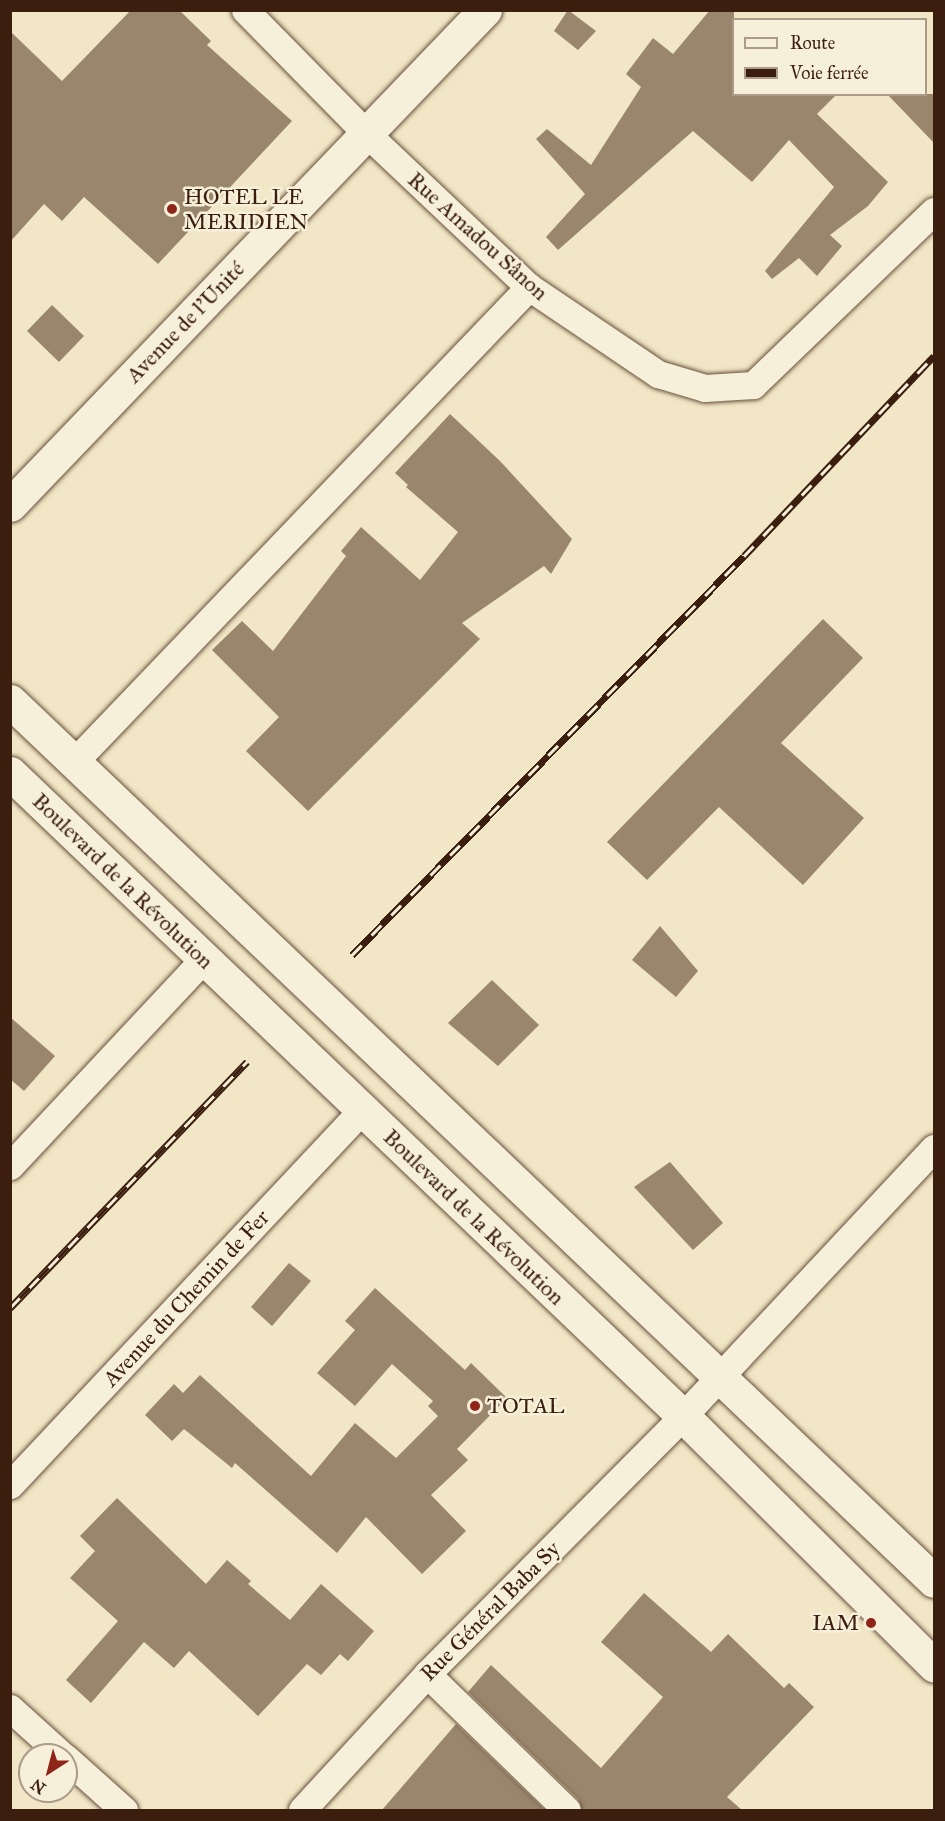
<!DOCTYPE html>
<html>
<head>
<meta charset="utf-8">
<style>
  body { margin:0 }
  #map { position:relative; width:945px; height:1821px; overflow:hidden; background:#f1e6c5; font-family:"IM FELL Great Primer",serif }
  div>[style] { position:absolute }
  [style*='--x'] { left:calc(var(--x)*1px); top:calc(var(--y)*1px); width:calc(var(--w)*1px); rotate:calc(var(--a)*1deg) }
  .building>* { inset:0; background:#9a866d }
  .roads { filter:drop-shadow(0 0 2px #68503c) drop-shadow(0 0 2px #68503c) }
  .minor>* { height:27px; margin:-13.5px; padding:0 13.5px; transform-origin:13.5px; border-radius:13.5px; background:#f6efd9 }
  .secondary>* { height:33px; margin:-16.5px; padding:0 16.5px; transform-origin:16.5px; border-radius:16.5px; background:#f6efd9 }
  .rail>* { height:7px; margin-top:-3.5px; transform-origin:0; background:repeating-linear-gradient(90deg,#f6efd9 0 14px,#3b1e0e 0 28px); box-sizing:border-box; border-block:2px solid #3b1e0e }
  .dots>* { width:16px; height:16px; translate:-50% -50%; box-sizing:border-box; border:3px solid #f6efd9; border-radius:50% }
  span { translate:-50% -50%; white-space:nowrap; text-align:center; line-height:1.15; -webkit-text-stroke:5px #f6efd9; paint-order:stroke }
  .poi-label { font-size:22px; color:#3b1e0e }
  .left { translate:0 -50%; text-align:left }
  .right { translate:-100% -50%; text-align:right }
  .street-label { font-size:22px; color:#3b1e0e }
  .frame { position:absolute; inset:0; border:12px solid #3b1e0e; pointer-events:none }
  .legend { position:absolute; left:732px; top:18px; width:195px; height:78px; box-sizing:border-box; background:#f6efd9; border:2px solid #ab9b88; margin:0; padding:8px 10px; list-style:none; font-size:18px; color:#3b1e0e }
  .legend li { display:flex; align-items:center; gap:12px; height:30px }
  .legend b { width:30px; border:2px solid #ab9b88 }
  .north { position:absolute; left:18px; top:1743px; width:60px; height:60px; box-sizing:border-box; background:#f6efd9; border:2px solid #ab9b88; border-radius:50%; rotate:216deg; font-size:16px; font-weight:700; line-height:24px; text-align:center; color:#3b1e0e }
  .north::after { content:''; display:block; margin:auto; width:21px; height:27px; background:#8f2418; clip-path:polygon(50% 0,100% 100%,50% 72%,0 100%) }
</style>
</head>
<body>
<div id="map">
  <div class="building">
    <i style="clip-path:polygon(131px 10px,179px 10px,211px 41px,207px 45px,292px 121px,158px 264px,84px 197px,62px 221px,44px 204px,10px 242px,10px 31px,62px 81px)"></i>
    <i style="clip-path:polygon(568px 10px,596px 31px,578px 50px,554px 31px)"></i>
    <i style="clip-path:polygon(710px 10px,734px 10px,734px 94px,837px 94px,817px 114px,888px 182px,868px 206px,830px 235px,842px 246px,817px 276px,799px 258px,772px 279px,765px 271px,834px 187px,789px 140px,752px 182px,693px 131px,558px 250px,546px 237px,585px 194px,536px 139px,547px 129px,591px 165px,641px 87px,626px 74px,653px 38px,673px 54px)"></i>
    <i style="clip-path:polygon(887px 94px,934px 94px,934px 143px)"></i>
    <i style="clip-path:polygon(52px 305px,84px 336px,59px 362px,27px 331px)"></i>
    <i style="clip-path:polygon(450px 414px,500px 461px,572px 539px,551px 574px,544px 566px,462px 623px,480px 639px,308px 811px,246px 751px,279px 717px,212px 650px,242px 621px,273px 651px,346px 556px,341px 551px,361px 527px,420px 580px,458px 532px,406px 487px,408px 485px,395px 473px)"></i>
    <i style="clip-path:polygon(823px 619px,863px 658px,781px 743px,864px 818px,803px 885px,719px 807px,647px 880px,607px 842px)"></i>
    <i style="clip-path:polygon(660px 926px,698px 971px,676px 997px,632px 960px)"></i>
    <i style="clip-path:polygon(492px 980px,539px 1025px,498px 1066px,448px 1023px)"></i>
    <i style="clip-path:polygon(10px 1017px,55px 1056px,24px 1091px,10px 1079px)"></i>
    <i style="clip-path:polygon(670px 1162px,723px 1223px,693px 1250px,634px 1187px)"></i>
    <i style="clip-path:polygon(289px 1263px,311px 1281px,272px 1326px,251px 1307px)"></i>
    <i style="clip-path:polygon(375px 1288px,465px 1370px,471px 1363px,507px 1398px,457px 1449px,468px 1460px,431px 1495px,466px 1531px,422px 1574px,366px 1517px,337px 1553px,235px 1463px,232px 1468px,184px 1429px,172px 1441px,145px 1415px,174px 1384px,183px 1393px,200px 1375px,311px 1476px,355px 1423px,396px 1458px,438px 1416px,428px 1406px,433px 1401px,392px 1364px,355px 1406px,317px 1373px,355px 1330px,345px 1321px)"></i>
    <i style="clip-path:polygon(117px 1498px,206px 1584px,227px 1560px,251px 1581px,248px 1584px,290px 1620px,321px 1584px,374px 1631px,348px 1661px,340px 1654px,321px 1675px,307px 1664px,258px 1716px,189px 1651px,174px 1668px,144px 1642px,91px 1703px,66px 1680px,118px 1621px,70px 1578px,95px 1551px,80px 1536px)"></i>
    <i style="clip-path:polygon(644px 1593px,711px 1652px,728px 1634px,784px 1688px,789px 1683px,814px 1707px,727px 1797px,742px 1810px,582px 1810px,578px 1799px,468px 1692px,491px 1665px,601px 1768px,663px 1697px,601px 1642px)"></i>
    <i style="clip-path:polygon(456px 1724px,545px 1810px,382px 1810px)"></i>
  </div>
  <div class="roads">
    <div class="minor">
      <i style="--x:245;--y:10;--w:173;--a:45.5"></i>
      <i style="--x:366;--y:133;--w:224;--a:43.4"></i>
      <i style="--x:529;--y:287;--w:156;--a:34"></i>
      <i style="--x:658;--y:374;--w:49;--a:16.6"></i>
      <i style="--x:705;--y:388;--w:48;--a:-3.6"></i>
      <i style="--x:753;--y:385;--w:251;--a:-43.9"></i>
      <i style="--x:74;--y:762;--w:658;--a:-46.23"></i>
      <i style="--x:10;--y:1166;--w:284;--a:-46.9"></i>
      <i style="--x:10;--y:1485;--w:514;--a:-46.81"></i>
      <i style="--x:427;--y:1674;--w:195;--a:44.2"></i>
      <i style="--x:10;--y:1708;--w:70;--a:42.1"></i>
      <i style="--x:66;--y:1758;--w:78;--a:41.9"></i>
      <i style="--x:302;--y:1810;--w:185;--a:-47.4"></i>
      <i style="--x:427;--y:1674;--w:363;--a:-45.2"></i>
      <i style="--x:683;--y:1416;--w:367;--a:-46.9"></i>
    </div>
    <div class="secondary">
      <i style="--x:10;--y:505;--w:686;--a:-46.18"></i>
      <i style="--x:10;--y:701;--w:1276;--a:43.6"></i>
      <i style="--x:10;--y:773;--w:931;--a:43.69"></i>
      <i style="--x:683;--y:1416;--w:354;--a:44.8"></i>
    </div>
  </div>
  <div class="rail">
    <i style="--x:352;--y:955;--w:559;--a:-45.51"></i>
    <i style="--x:744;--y:556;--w:276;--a:-46.5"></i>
    <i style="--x:10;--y:1308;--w:342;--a:-46.1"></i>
  </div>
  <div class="dots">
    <i style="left:172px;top:209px;background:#8f2418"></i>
    <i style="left:475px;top:1406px;background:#8f2418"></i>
    <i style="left:871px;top:1623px;background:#8f2418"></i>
  </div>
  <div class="poi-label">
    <span class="left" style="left:184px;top:209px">HOTEL LE<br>MERIDIEN</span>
    <span class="left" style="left:487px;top:1406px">TOTAL</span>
    <span class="right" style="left:859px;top:1623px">IAM</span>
  </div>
  <div class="street-label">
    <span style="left:478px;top:236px;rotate:42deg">Rue Amadou Sânon</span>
    <span style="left:185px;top:322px;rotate:-46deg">Avenue de l'Unité</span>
    <span style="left:123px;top:881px;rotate:44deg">Boulevard de la Révolution</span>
    <span style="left:474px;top:1217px;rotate:44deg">Boulevard de la Révolution</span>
    <span style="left:186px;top:1298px;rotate:-47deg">Avenue du Chemin de Fer</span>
    <span style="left:490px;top:1611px;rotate:-45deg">Rue Général Baba Sy</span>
  </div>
  <div class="frame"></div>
  <ul class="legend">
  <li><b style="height:8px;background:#f6efd9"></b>Route</li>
  <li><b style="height:8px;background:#3b1e0e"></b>Voie ferrée</li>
  </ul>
  <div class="north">N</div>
</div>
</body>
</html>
